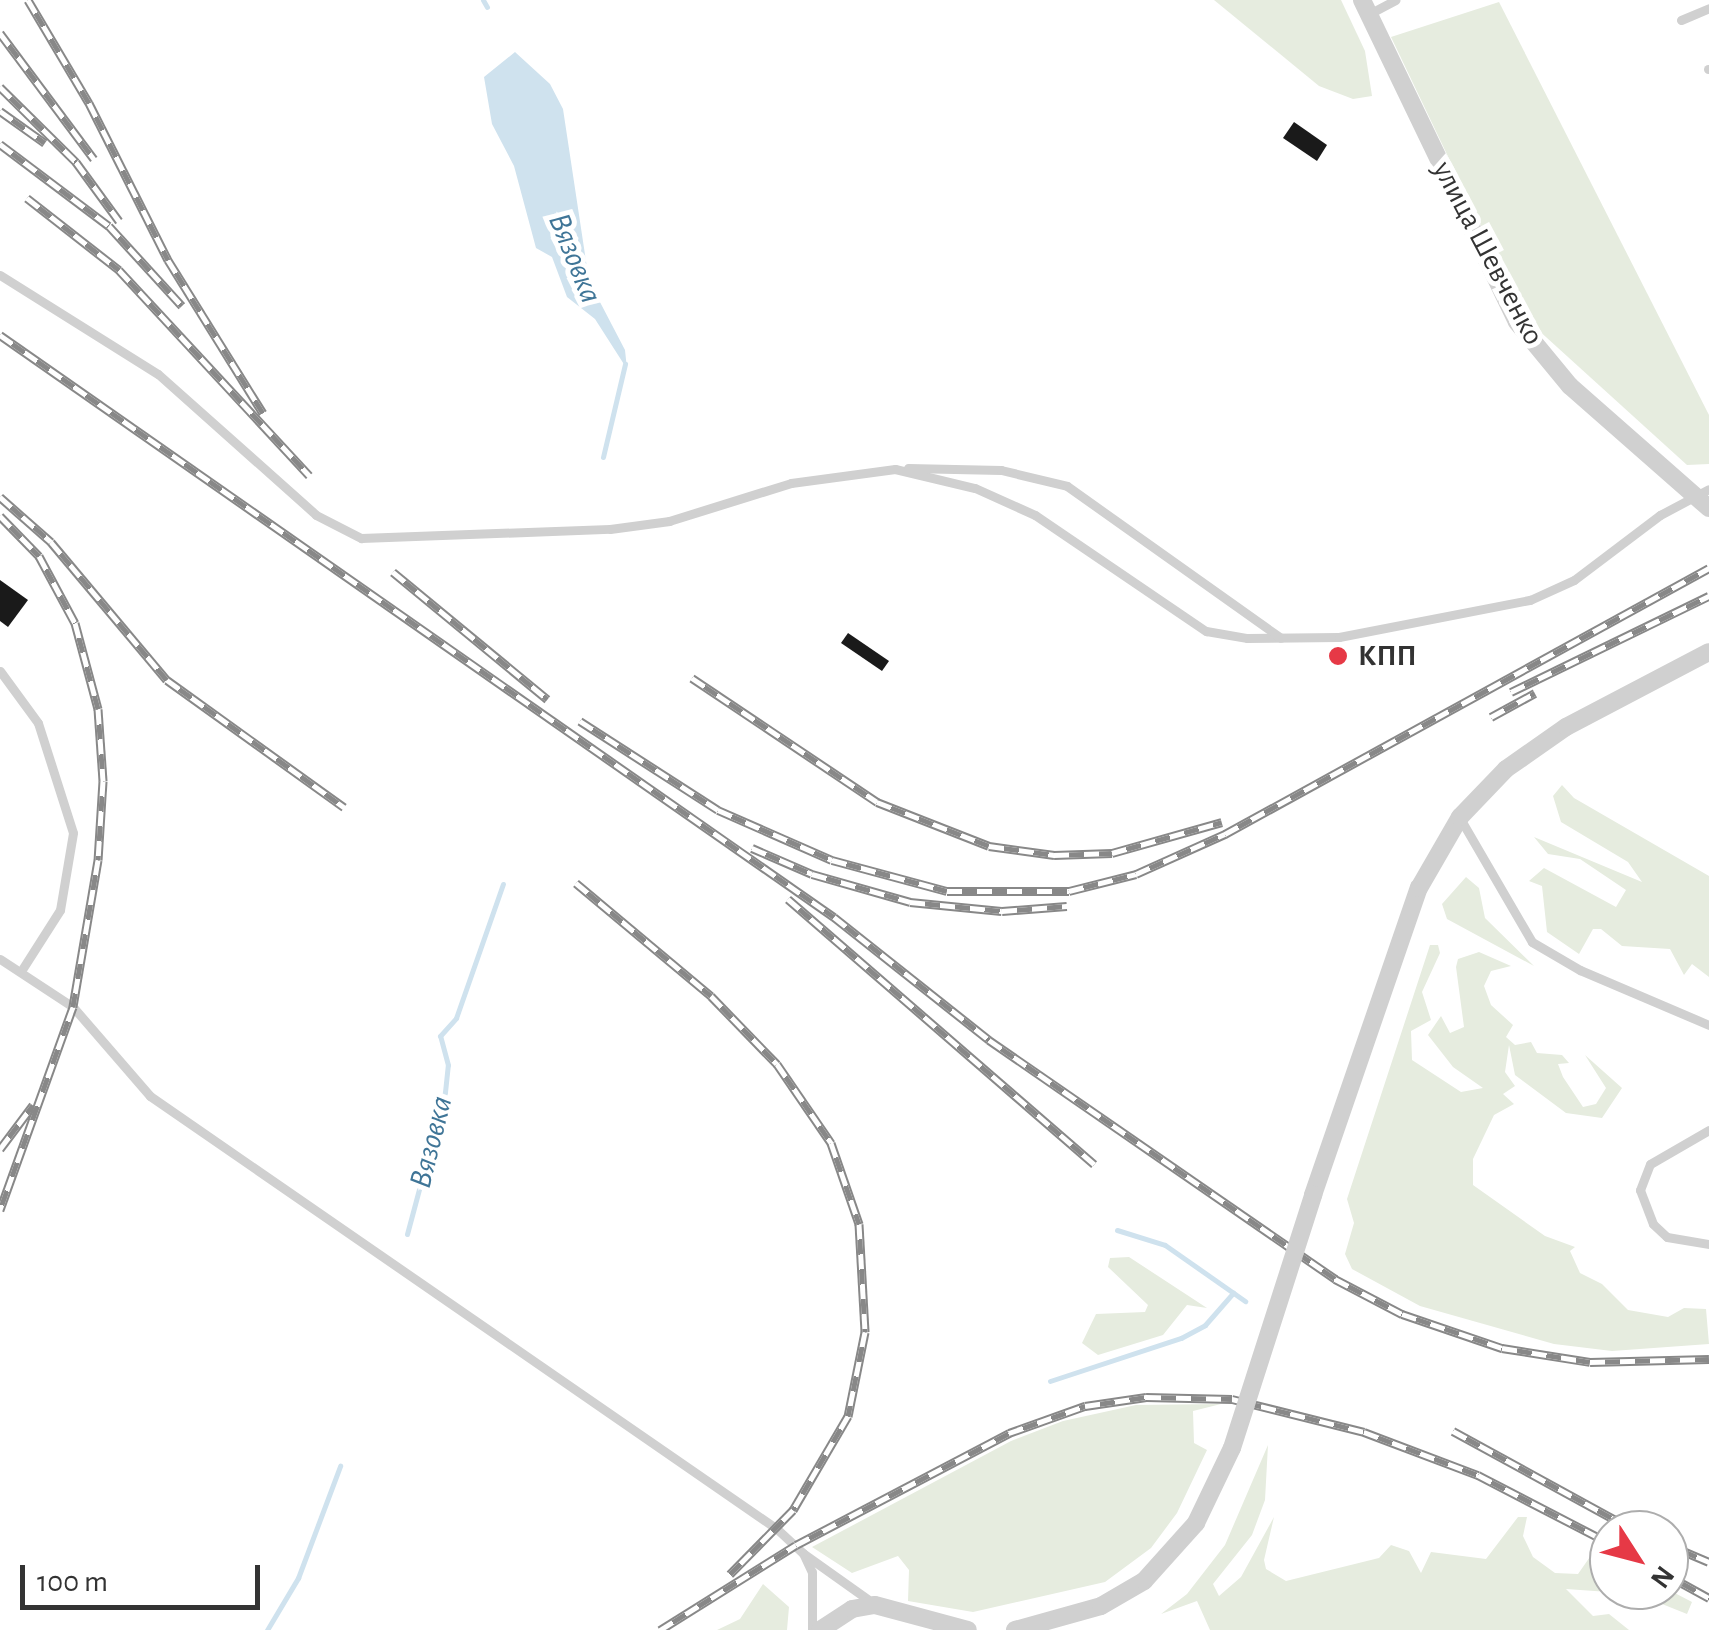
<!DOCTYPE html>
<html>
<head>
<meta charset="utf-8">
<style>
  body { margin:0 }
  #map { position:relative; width:1709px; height:1630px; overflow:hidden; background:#fff; font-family:"Alegreya Sans",sans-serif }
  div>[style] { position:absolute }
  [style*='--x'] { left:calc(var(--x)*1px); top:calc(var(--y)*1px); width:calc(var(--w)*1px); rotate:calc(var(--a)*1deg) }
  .green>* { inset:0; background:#e6ecdf }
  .water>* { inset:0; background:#cfe2ee }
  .stream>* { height:5px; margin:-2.5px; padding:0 2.5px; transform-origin:2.5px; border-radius:2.5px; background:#cfe2ee }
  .building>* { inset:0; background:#1a1a1a }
  .service>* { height:9px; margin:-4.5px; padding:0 4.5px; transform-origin:4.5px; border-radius:4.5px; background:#d0d0d0 }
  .minor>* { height:18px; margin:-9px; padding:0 9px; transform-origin:9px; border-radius:9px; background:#d0d0d0 }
  .rail>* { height:9px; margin-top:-4.5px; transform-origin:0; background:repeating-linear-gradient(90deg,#fff 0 15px,#888 0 30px); box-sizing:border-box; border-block:2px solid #888 }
  .minor-bridge>* { height:18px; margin:-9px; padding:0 9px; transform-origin:9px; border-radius:9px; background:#d0d0d0 }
  .dots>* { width:28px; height:28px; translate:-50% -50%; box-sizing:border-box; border:5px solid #fff; border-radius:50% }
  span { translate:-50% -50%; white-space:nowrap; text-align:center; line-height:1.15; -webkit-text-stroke:10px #fff; paint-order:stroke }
  .street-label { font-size:30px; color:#333 }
  .poi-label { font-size:30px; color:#333; font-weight:700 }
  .left { translate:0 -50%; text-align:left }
  .water-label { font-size:32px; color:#3f7597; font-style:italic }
  .north { position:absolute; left:1589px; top:1510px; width:100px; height:100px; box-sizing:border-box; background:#fff; border:2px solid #adadad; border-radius:50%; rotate:126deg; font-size:28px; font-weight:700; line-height:40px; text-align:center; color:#333 }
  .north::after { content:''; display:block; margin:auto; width:35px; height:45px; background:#e63946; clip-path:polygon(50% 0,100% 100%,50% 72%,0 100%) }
  .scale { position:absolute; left:20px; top:1565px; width:240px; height:45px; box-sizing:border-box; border:5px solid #333; border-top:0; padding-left:12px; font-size:30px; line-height:35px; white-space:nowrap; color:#333; -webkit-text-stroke:8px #fff; paint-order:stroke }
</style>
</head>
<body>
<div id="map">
  <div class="green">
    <i style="clip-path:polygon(1214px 0,1341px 0,1365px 51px,1372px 96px,1353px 99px,1319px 86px)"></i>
    <i style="clip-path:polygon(1499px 2px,1709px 415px,1709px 464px,1687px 465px,1525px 318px,1391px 37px)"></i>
    <i style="clip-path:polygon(1562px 785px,1574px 798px,1709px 876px,1709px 977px,1692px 964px,1684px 975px,1670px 949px,1622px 946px,1601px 929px,1593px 929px,1579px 954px,1547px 932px,1542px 886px,1529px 881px,1544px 868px,1616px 907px,1626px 890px,1580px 859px,1548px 854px,1534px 837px,1642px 882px,1628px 862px,1561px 822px,1553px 796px)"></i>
    <i style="clip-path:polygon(1466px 877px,1479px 888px,1485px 918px,1534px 966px,1447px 919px,1442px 904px)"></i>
    <i style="clip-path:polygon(1430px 945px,1438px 945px,1440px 953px,1422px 992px,1431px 1020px,1411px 1031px,1412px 1060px,1461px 1092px,1483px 1088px,1453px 1067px,1428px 1035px,1441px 1016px,1450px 1033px,1464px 1027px,1456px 967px,1458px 959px,1479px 952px,1511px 966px,1491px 971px,1484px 986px,1491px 1005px,1513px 1025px,1506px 1037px,1515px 1045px,1531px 1042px,1537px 1053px,1562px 1055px,1569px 1063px,1558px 1064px,1563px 1077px,1583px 1107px,1596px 1104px,1606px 1088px,1585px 1055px,1622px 1088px,1602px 1118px,1566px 1113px,1515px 1075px,1509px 1045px,1505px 1072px,1515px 1086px,1503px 1094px,1514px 1104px,1494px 1115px,1473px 1159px,1473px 1185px,1545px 1236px,1575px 1247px,1570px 1251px,1580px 1273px,1602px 1284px,1628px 1310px,1668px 1317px,1684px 1308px,1706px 1309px,1709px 1344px,1612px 1351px,1554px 1344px,1420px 1306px,1352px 1269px,1345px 1254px,1354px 1223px,1347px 1199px)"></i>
    <i style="clip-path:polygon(1129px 1257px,1207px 1308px,1187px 1305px,1163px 1335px,1098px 1355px,1082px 1343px,1096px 1314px,1145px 1312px,1148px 1305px,1108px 1267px,1110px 1258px)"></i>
    <i style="clip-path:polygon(1221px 1404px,1193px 1411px,1194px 1443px,1207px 1450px,1177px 1513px,1151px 1548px,1105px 1582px,973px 1612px,908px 1601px,909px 1570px,898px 1556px,852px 1573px,812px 1547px,1011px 1441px,1063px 1421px,1136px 1405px)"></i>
    <i style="clip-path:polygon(1268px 1445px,1265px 1500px,1252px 1535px,1213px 1584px,1219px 1596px,1241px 1577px,1274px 1517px,1264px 1560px,1266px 1569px,1286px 1581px,1379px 1558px,1391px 1545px,1409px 1551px,1421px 1573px,1431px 1552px,1486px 1559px,1518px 1517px,1527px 1517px,1523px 1536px,1533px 1557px,1555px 1573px,1578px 1574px,1592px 1554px,1609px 1564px,1609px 1590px,1669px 1590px,1692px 1602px,1687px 1614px,1637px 1594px,1566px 1589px,1593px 1616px,1609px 1614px,1629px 1630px,1210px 1630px,1197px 1601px,1161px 1614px,1187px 1594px,1225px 1545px)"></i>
    <i style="clip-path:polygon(763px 1584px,789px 1607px,787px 1630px,717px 1630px,740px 1619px)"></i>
  </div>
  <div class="water">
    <i style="clip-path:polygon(515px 52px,550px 84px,563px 109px,589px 281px,625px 350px,627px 369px,595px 319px,567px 297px,552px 257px,536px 248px,514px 166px,492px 124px,484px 77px)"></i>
  </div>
  <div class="stream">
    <i style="--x:483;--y:0;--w:8;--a:60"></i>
    <i style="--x:603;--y:457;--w:96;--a:-76.7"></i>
    <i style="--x:1117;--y:1230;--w:50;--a:17.4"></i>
    <i style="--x:1165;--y:1245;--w:98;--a:35"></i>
    <i style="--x:407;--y:1234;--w:147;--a:-75"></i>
    <i style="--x:445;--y:1092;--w:27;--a:-84"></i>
    <i style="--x:448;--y:1065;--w:30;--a:-105"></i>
    <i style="--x:440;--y:1036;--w:24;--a:-48"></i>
    <i style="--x:456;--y:1018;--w:142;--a:-70.7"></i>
    <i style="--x:1050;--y:1381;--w:138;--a:-18.2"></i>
    <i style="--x:1181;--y:1338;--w:27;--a:-28"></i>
    <i style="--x:1205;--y:1325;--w:43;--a:-48.8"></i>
    <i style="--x:267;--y:1630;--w:61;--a:-59.2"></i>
    <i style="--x:298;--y:1578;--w:120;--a:-69.4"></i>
  </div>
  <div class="building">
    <i style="clip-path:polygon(1294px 122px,1327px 145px,1317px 161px,1283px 138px)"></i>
    <i style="clip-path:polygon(0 580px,28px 600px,8px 627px,0 621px)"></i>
    <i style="clip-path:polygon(848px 633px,889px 661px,882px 671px,841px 643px)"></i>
  </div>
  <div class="service">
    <i style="--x:1369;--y:14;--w:30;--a:-28"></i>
    <i style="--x:1681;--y:20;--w:30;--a:-23"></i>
    <i style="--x:1708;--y:69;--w:1;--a:0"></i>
    <i style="--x:0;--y:275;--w:186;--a:32.1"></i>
    <i style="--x:158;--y:374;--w:212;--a:41.7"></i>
    <i style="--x:316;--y:515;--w:51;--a:27.1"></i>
    <i style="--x:361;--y:538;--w:249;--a:-2.1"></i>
    <i style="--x:610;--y:529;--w:60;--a:-7.7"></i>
    <i style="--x:669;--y:521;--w:128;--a:-17.3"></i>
    <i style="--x:791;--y:483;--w:105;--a:-7.7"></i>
    <i style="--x:895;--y:469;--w:82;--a:13.4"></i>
    <i style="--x:975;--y:488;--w:66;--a:24.2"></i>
    <i style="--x:1035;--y:515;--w:207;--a:34.2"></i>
    <i style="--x:1206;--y:631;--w:42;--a:9.7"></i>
    <i style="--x:1247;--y:638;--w:92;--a:-0.6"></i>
    <i style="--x:1339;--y:637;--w:195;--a:-11"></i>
    <i style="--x:1530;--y:600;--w:48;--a:-24.4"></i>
    <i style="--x:1574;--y:580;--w:108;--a:-37.1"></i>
    <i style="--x:1660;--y:515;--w:55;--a:-28"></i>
    <i style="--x:908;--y:468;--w:93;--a:1.2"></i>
    <i style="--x:1001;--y:470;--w:68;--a:13.6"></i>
    <i style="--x:1067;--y:486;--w:262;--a:35.4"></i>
    <i style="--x:0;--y:671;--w:64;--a:53.8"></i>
    <i style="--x:38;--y:723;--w:115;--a:72.3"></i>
    <i style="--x:73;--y:833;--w:78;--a:99.6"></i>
    <i style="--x:60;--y:910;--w:69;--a:122.5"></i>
    <i style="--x:1461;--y:820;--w:141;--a:59.8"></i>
    <i style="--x:1532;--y:942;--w:56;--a:30.3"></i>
    <i style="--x:1580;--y:970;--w:140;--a:23.1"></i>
    <i style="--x:0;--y:959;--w:87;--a:33.3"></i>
    <i style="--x:73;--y:1007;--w:118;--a:49.1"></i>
    <i style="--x:150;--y:1096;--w:762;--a:34.63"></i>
    <i style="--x:777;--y:1529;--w:35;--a:43"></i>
    <i style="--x:803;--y:1553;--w:21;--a:65"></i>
    <i style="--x:812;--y:1572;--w:58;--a:90"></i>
    <i style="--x:1709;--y:1130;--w:68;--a:150"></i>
    <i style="--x:1650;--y:1164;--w:28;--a:111"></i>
    <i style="--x:1640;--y:1190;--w:36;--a:69"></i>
    <i style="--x:1653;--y:1224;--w:19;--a:43"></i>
    <i style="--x:1667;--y:1237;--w:43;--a:9.5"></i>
    <i style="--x:804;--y:1554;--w:85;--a:35.4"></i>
  </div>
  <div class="minor">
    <i style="--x:1362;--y:0;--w:357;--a:64.3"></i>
    <i style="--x:1517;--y:322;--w:83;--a:50.4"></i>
    <i style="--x:1570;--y:386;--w:185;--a:41.3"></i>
    <i style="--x:1313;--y:1195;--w:325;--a:-71"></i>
    <i style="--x:1419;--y:888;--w:82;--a:-60"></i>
    <i style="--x:1460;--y:817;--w:66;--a:-46.2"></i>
    <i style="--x:1506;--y:769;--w:73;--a:-35"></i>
    <i style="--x:1566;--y:727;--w:161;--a:-27.7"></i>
    <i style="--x:820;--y:1630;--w:38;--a:-33"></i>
    <i style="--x:852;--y:1609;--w:23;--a:-10"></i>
    <i style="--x:875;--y:1605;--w:96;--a:15"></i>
    <i style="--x:1015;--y:1630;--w:89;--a:-15.6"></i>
    <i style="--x:1101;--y:1606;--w:50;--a:-30.2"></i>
    <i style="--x:1144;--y:1581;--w:78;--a:-48.1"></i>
    <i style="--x:1196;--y:1523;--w:83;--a:-64.4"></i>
  </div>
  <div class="rail">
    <i style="--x:28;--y:0;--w:120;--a:59.4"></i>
    <i style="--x:89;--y:103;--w:176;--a:63.3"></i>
    <i style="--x:168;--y:260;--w:180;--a:58.2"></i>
    <i style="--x:0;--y:33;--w:157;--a:53.3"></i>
    <i style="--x:0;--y:87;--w:107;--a:44.6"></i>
    <i style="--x:76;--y:162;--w:73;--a:53.9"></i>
    <i style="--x:0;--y:111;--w:55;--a:35.4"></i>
    <i style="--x:0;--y:144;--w:136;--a:37"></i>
    <i style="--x:109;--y:226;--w:108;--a:47.6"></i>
    <i style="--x:27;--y:198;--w:117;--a:38"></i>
    <i style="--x:119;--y:270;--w:280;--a:47.2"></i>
    <i style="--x:0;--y:335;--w:1017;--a:34.91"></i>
    <i style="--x:834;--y:917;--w:198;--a:38.4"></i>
    <i style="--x:989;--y:1040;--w:421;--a:34.6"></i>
    <i style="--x:1335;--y:1279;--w:76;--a:27.6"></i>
    <i style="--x:1402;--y:1314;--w:106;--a:18.8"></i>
    <i style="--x:1502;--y:1348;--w:89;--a:9"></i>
    <i style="--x:1590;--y:1362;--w:119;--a:-1.4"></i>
    <i style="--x:0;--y:497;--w:68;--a:41.4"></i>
    <i style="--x:51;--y:542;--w:180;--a:50"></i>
    <i style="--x:167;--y:680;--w:218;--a:35.7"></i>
    <i style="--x:0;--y:516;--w:56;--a:45.7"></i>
    <i style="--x:39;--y:556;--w:76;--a:61.8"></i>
    <i style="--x:75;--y:623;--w:89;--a:75"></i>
    <i style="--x:98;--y:709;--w:72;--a:86"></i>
    <i style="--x:103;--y:781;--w:79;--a:93.6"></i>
    <i style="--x:98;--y:860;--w:149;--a:99.7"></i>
    <i style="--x:73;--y:1007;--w:216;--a:109.8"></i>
    <i style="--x:393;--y:572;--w:200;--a:39.5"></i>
    <i style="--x:692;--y:678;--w:223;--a:33.8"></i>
    <i style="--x:877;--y:802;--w:120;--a:21.4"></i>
    <i style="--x:989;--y:846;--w:66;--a:7.9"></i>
    <i style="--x:1054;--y:855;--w:58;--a:-2"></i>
    <i style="--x:1112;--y:853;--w:114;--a:-15.7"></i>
    <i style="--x:1511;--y:692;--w:220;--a:-25.9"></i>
    <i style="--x:1491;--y:717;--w:50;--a:-28.6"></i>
    <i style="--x:580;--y:721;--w:164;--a:32.8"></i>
    <i style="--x:718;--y:810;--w:124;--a:23.7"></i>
    <i style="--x:832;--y:860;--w:119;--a:15.1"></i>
    <i style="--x:947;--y:891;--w:122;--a:0"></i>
    <i style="--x:1069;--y:891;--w:69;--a:-14.2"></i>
    <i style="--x:1136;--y:874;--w:98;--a:-24.2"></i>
    <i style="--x:1225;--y:834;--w:552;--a:-28.79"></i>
    <i style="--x:752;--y:848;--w:65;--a:23.4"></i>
    <i style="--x:812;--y:874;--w:102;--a:15.9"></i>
    <i style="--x:910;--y:902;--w:92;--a:5.6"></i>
    <i style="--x:1002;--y:911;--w:65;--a:-4.4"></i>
    <i style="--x:576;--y:883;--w:176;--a:39.9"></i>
    <i style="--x:711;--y:996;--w:95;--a:45.9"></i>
    <i style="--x:777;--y:1064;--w:96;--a:55.6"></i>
    <i style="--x:831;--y:1143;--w:86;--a:70.9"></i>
    <i style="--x:859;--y:1224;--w:108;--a:86.8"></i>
    <i style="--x:865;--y:1332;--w:86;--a:101.4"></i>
    <i style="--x:848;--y:1416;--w:109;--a:120.3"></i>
    <i style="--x:793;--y:1510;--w:90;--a:134.5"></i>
    <i style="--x:788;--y:899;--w:405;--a:40.9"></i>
    <i style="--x:0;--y:1149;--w:55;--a:-53.1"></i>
    <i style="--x:1453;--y:1431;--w:206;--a:28.7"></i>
    <i style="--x:1669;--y:1545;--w:43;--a:23"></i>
    <i style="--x:1669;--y:1576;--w:46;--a:28.8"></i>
    <i style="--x:660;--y:1630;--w:160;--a:-32"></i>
    <i style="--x:796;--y:1545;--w:241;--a:-27.7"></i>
    <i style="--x:1009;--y:1433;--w:81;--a:-19.6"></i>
    <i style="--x:1085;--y:1406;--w:62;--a:-8.4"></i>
    <i style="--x:1146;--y:1397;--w:86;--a:1.3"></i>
    <i style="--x:1232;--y:1399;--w:136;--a:14"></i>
    <i style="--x:1364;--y:1432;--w:122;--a:20.7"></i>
    <i style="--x:1478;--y:1475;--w:148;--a:27.4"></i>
  </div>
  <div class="minor-bridge">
    <i style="--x:1232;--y:1448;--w:266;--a:-72.2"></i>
  </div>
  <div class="dots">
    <i style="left:1338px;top:656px;background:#e63946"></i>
  </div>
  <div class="street-label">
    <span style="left:1488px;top:253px;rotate:62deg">улица Шевченко</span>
  </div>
  <div class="poi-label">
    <span class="left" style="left:1358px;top:656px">КПП</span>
  </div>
  <div class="water-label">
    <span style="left:575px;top:258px;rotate:68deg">Вязовка</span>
    <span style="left:431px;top:1142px;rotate:-76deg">Вязовка</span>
  </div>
  <div class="north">N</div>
  <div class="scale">100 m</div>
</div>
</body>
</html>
